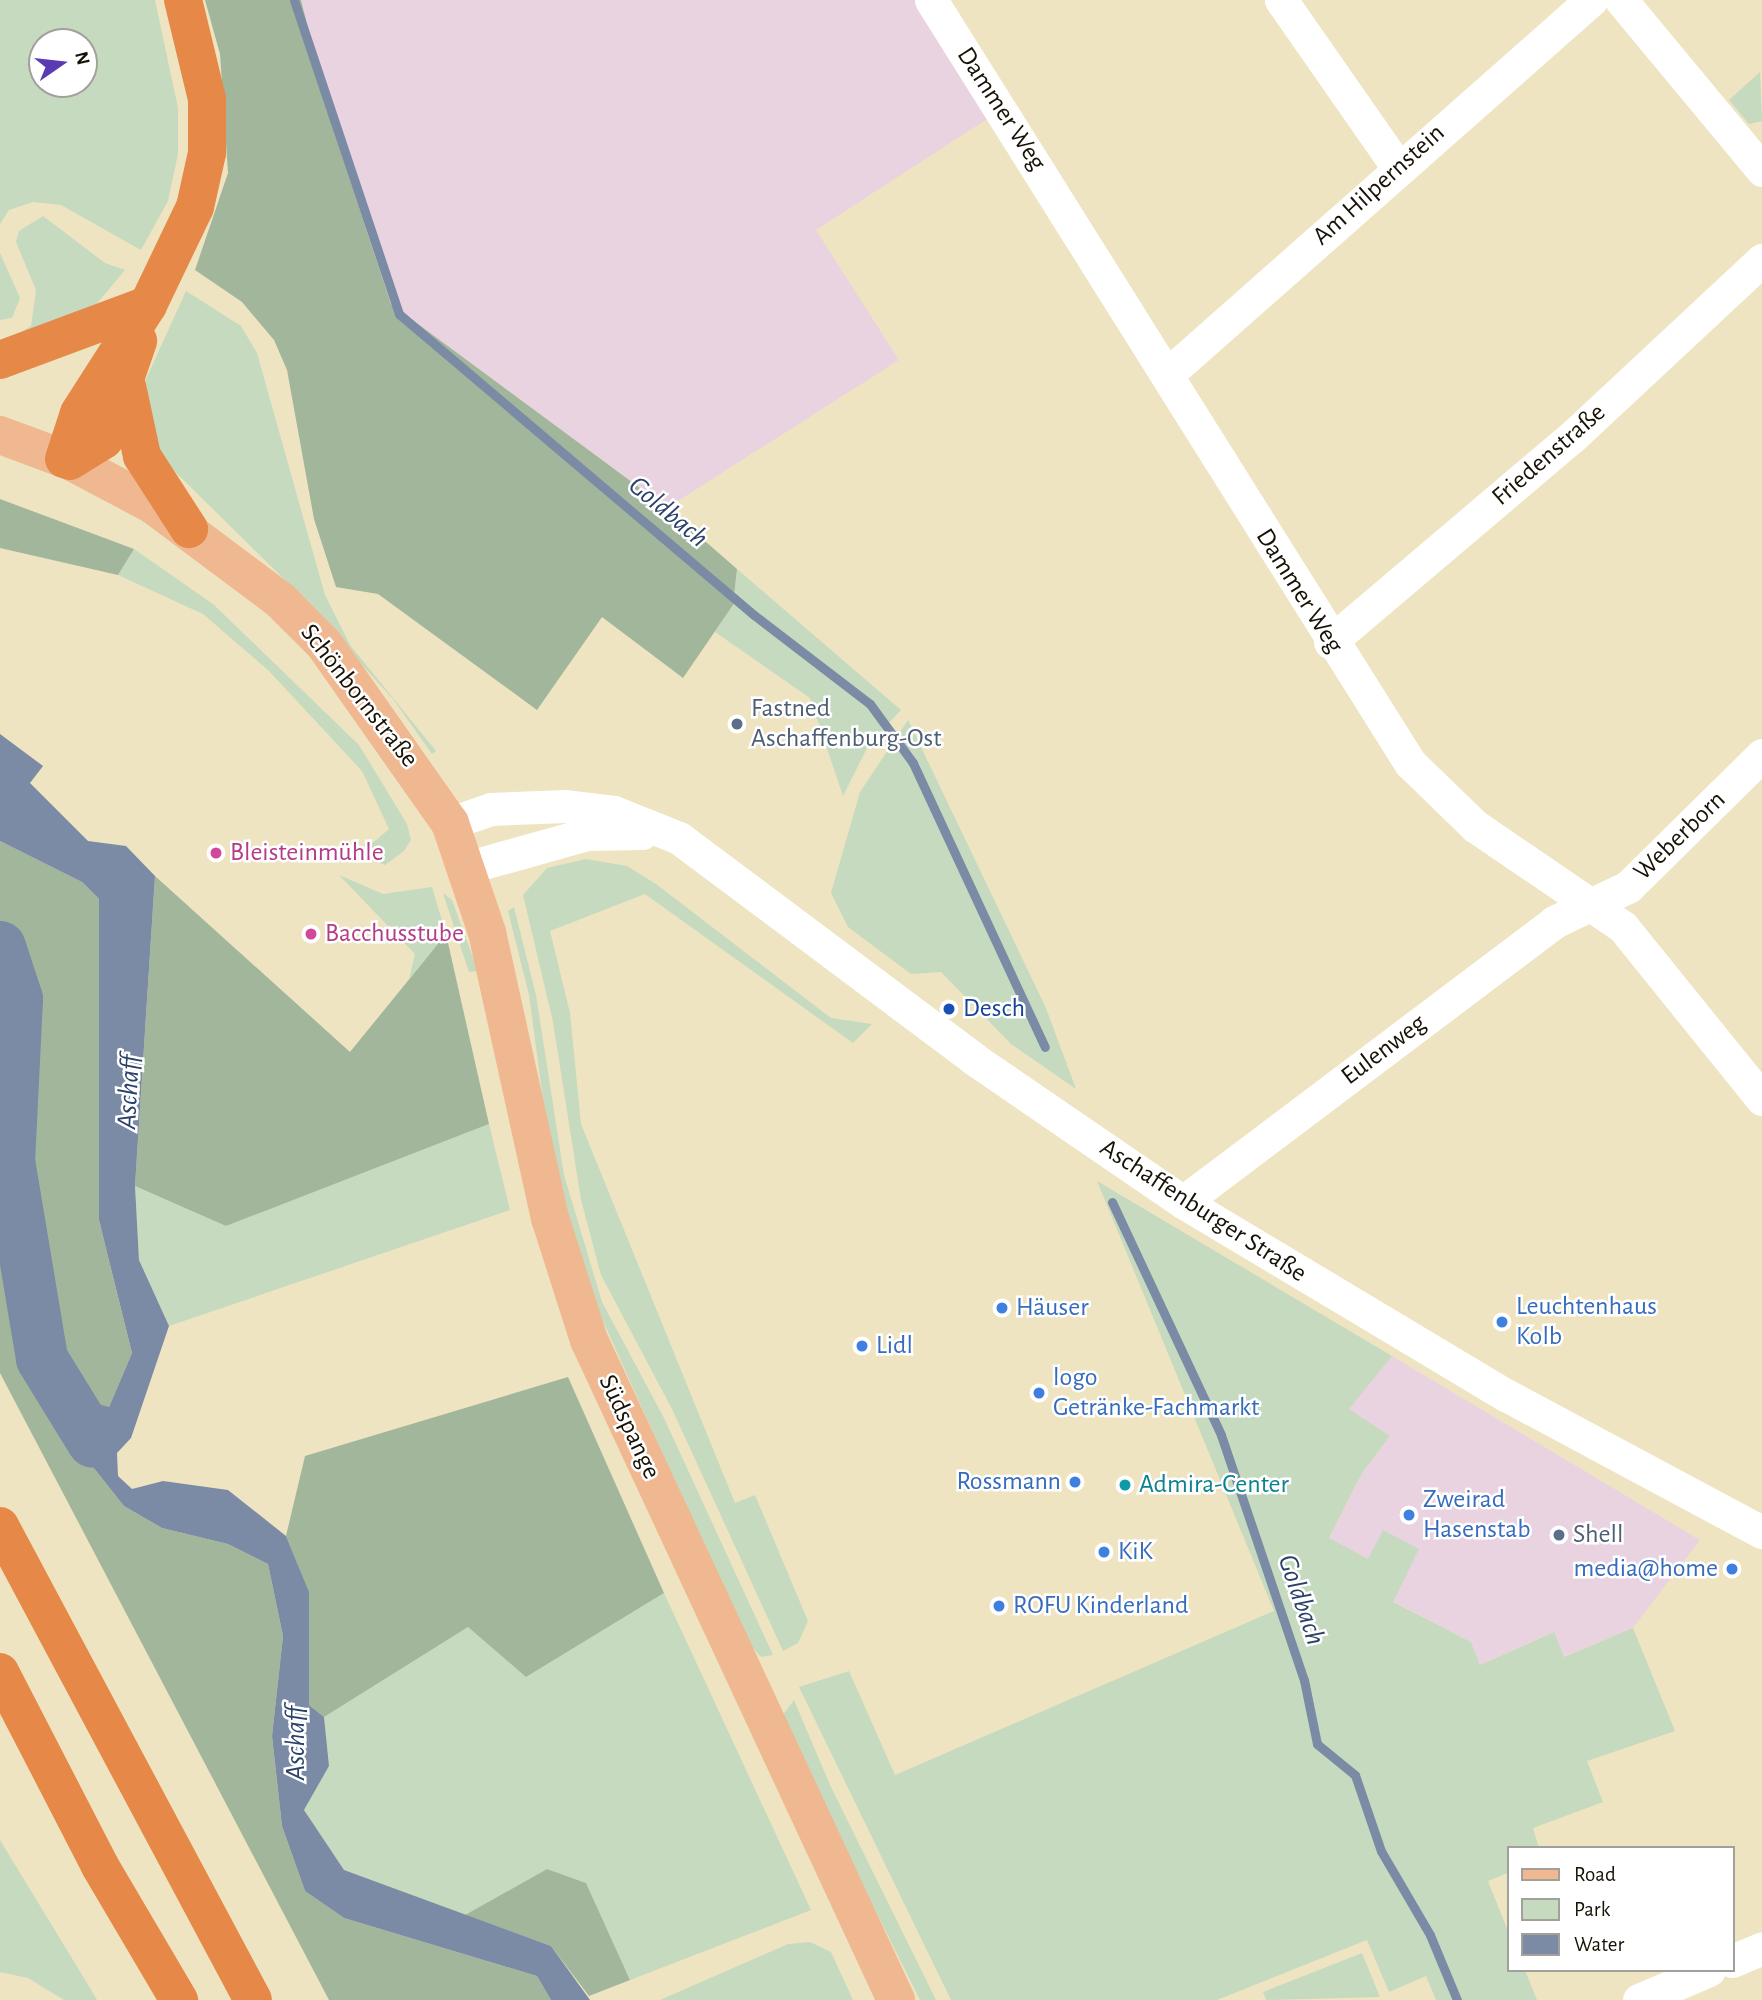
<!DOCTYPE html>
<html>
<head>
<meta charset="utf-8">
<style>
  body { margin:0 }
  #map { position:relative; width:1762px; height:2000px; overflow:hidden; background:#efe4c1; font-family:"Alegreya Sans",sans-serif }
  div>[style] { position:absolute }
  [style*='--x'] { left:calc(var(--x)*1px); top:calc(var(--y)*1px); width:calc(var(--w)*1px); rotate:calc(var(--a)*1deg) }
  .industrial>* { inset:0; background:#ead3e0 }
  .green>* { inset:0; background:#c5dabf }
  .forest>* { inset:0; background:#a1b69b }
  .water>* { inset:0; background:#7b8aa5 }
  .stream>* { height:9px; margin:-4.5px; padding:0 4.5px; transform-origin:4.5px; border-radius:4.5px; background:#7b8aa5 }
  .river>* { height:52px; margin:-26px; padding:0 26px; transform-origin:26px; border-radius:26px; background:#7b8aa5 }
  .minor>* { height:33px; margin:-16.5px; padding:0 16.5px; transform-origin:16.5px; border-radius:16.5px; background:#fff }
  .major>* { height:38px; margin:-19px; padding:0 19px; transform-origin:19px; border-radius:19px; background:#f0b891 }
  .highway>* { height:38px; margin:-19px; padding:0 19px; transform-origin:19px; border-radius:19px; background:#e68847 }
  .dots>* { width:19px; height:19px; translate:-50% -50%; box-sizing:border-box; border:4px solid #fff; border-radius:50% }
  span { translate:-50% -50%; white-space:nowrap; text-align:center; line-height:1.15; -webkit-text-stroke:5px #fff; paint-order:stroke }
  .street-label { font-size:26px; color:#161206 }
  .service-label { font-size:26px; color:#4e5e75 }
  .left { translate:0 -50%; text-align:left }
  .hotel-label { font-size:26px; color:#b23c85 }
  .transit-label { font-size:26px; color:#164399 }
  .shop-label { font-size:26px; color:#366cbe }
  .right { translate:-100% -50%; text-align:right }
  .culture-label { font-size:26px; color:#0d838f }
  .water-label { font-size:28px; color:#2b4169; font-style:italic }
  .legend { position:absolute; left:1507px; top:1846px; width:228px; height:126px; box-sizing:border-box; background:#fff; border:2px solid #a2a09b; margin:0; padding:9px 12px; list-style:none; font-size:21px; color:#161206 }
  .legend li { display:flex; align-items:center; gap:14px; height:35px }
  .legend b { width:35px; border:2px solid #a2a09b }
  .north { position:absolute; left:28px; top:28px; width:70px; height:70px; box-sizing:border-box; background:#fff; border:2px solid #a2a09b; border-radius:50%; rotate:76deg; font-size:19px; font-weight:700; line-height:28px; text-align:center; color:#161206 }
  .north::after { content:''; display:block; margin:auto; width:24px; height:32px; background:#5b3bb3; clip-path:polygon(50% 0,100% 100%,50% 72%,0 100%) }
</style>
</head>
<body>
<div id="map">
  <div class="industrial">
    <i style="clip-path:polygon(301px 0,923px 0,998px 112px,816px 230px,899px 360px,667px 508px,391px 304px,335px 135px)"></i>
    <i style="clip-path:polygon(1392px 1356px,1700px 1540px,1633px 1628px,1563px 1657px,1553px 1632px,1480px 1665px,1471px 1642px,1392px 1601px,1419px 1549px,1368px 1559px,1329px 1539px,1362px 1473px,1390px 1436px,1348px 1409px)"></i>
  </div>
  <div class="green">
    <i style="clip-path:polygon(evenodd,0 0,155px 0,178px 108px,178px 154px,168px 201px,141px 250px,61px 205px,33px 202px,9px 210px,0 224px,0 0,84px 42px,84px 84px,42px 84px,42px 42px,84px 42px)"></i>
    <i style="clip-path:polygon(1760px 72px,1762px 121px,1749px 124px,1729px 100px)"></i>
    <i style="clip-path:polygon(43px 216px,105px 263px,125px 270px,94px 307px,16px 335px,31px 326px,36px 290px,16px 242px,19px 231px)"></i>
    <i style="clip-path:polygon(0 253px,20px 298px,12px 318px,0 320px)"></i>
    <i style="clip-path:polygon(186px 291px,241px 326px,257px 353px,325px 595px,350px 645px,436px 751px,432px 754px,393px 699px,285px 580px,158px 455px,144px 406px,146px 379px)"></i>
    <i style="clip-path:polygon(134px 549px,213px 604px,359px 745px,407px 824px,411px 840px,404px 851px,385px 865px,360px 854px,389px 829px,362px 771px,268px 670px,203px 614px,118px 575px)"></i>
    <i style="clip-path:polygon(737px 569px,901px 710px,869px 744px,843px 796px,810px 698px,715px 632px,733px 605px)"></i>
    <i style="clip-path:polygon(908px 720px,1046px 1008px,1076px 1089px,1011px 1044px,941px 972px,911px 974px,848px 927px,831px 893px,860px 792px)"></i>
    <i style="clip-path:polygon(586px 859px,627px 866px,656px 884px,831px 1018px,872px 1024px,853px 1043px,645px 894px,550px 931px,570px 1013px,581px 1124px,735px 1503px,755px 1495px,808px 1621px,798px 1643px,783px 1651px,672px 1409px,601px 1275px,581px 1200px,553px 1022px,523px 895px,547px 868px)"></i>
    <i style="clip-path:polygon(339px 875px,383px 894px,432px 887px,446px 934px,409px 979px,415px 954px)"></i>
    <i style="clip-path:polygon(443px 893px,452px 900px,478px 971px,469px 972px)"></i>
    <i style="clip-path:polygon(514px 907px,536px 995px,564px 1175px,602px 1302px,664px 1418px,773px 1655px,761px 1657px,746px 1640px,577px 1263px,548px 1137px,529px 995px,508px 911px)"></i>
    <i style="clip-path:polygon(489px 1124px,510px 1210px,169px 1326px,139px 1260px,135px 1186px,226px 1226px)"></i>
    <i style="clip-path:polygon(1097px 1181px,1392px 1356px,1349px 1409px,1390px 1436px,1362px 1473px,1329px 1538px,1368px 1559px,1383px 1530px,1419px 1549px,1393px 1602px,1471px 1642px,1480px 1665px,1554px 1632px,1564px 1657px,1633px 1628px,1675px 1731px,1587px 1761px,1603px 1802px,1533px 1828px,1539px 1848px,1508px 1848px,1508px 1873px,1488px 1881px,1508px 1931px,1508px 1970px,1525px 1970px,1537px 2000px,1436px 2000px,1426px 1976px,1389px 1992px,1367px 1940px,1217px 2000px,951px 2000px,799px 1687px,849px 1671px,895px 1775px,1274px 1611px)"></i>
    <i style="clip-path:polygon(664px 1593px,811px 1910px,630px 1980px,586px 1883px,547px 1869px,465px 1915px,344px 1870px,304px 1810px,329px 1766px,324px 1717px,468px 1627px,526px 1677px)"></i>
    <i style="clip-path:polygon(794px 1700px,830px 1785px,936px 2000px,920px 2000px,815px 1789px,782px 1716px)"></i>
    <i style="clip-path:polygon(0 1840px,90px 1988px,97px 2000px,64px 2000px,28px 1978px,0 1972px)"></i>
    <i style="clip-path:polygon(810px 1942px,831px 1952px,853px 2000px,660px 2000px,788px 1944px)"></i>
    <i style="clip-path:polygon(1362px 1953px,1380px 1997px,1266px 2000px,1263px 1992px)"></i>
  </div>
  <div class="forest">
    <i style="clip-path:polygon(205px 0,301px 0,335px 135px,391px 304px,667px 508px,737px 569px,733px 605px,683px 678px,602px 617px,537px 710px,378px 594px,336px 587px,314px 519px,287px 370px,274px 340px,242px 302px,195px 270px,228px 173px,220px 54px)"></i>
    <i style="clip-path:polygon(0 499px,134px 549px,118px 575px,0 548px)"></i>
    <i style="clip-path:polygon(0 841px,82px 882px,99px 899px,99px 1220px,132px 1353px,109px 1407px,87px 1406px,72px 1392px,63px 1393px,70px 1438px,124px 1506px,162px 1528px,228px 1544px,268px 1564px,283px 1636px,272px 1736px,282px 1826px,305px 1891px,344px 1918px,537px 1976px,551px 2000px,329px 2000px,0 1373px)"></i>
    <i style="clip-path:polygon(155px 876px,350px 1052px,446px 934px,489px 1124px,226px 1226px,135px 1186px)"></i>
    <i style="clip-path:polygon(568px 1377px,664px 1593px,526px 1677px,468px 1627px,324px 1717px,309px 1705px,309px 1593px,286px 1536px,305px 1456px)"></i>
    <i style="clip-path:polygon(547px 1869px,586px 1883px,630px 1980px,589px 1996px,551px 1946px,465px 1915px)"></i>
  </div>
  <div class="water">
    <i style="clip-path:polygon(0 734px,43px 766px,30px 783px,88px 841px,126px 846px,155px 876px,135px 1186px,139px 1260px,169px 1326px,131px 1438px,117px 1453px,118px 1476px,132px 1489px,163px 1481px,228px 1490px,286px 1536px,309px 1592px,309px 1705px,324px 1717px,329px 1766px,304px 1810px,344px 1870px,551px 1946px,590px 2000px,551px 2000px,537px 1976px,344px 1918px,305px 1891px,282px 1826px,272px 1736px,283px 1636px,268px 1564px,228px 1544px,162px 1528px,124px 1506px,70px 1438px,53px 1392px,109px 1407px,132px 1353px,99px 1220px,99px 899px,82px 882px,0 841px)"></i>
  </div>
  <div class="stream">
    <i style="--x:294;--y:0;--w:331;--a:71.5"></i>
    <i style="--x:399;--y:314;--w:465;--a:40.3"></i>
    <i style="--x:754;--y:615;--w:146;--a:37.5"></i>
    <i style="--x:870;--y:704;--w:73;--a:53.9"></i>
    <i style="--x:913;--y:763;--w:313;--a:65.1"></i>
    <i style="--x:1112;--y:1202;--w:257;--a:64.9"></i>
    <i style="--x:1221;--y:1435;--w:259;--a:71.3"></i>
    <i style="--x:1304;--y:1680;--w:65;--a:78.5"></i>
    <i style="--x:1317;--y:1744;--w:49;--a:39.2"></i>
    <i style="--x:1355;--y:1775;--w:80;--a:71.1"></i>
    <i style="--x:1381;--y:1851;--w:97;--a:59.7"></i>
    <i style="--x:1430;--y:1935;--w:70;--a:67.4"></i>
  </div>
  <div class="river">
    <i style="--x:0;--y:947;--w:55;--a:71.9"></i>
    <i style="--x:17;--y:999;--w:162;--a:92.8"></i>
    <i style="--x:9;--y:1161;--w:201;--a:80.5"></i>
    <i style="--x:42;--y:1359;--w:97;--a:58.4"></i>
  </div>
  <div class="minor">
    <i style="--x:931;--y:0;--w:901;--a:57.88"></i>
    <i style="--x:1410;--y:763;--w:91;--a:44.1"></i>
    <i style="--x:1475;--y:826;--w:179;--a:34.3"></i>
    <i style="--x:1623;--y:927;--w:221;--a:51.1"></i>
    <i style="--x:1281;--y:0;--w:205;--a:55.1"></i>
    <i style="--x:1621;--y:0;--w:221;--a:50.3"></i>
    <i style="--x:1170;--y:372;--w:562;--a:-41.46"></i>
    <i style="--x:1330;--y:642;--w:317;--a:-40.3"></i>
    <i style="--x:1572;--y:437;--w:260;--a:-43"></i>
    <i style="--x:450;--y:823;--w:43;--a:-18.9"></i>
    <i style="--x:491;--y:809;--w:73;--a:-2.4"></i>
    <i style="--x:564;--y:806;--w:50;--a:6.8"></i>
    <i style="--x:614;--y:812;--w:70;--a:21.8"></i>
    <i style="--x:679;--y:838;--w:369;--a:36.8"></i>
    <i style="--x:974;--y:1059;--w:253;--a:34.4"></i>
    <i style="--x:1183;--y:1202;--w:376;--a:30.9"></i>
    <i style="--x:1506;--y:1395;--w:290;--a:28.2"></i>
    <i style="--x:469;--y:867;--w:123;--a:-15.6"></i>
    <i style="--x:587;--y:834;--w:55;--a:-1"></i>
    <i style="--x:1183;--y:1202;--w:465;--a:-37"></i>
    <i style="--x:1554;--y:922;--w:82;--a:-25.3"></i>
    <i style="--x:1628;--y:887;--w:188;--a:-44.6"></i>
    <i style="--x:1732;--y:1961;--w:33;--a:-23"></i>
    <i style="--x:1639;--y:2000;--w:76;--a:-23.2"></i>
  </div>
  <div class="major">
    <i style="--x:0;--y:435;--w:75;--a:20.4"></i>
    <i style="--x:70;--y:461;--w:94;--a:27.9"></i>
    <i style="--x:153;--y:505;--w:159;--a:36.8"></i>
    <i style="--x:280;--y:600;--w:62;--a:45"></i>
    <i style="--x:324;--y:644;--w:219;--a:54.9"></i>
    <i style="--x:450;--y:823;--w:115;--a:71.3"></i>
    <i style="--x:487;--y:932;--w:293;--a:77.6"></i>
    <i style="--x:550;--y:1218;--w:128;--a:72.3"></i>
    <i style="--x:589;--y:1340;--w:728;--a:65.05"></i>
  </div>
  <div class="highway">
    <i style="--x:0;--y:360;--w:158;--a:-20.4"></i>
    <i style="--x:127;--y:386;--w:72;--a:77.9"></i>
    <i style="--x:142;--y:456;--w:87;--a:57.2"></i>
    <i style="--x:64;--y:459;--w:48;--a:-71.9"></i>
    <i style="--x:79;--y:413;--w:128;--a:-57.4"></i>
    <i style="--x:148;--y:305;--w:109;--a:-64.4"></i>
    <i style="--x:195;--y:207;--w:55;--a:-77.5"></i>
    <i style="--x:207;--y:153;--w:54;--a:-90"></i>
    <i style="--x:207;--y:99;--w:102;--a:-103.6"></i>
    <i style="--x:70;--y:461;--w:40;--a:-32"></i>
    <i style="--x:104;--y:440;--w:105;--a:-71"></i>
    <i style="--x:0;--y:1526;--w:537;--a:61.91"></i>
    <i style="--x:0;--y:1672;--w:218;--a:62.7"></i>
    <i style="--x:100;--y:1866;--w:156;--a:59.5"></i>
  </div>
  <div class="dots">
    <i style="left:737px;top:724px;background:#5c6f8a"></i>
    <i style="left:216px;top:853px;background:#d1479c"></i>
    <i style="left:311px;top:934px;background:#d1479c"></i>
    <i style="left:949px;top:1009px;background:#1a4fb4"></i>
    <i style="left:1002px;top:1308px;background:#3f7fe0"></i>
    <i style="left:1502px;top:1322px;background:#3f7fe0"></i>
    <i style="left:862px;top:1346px;background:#3f7fe0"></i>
    <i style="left:1039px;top:1393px;background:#3f7fe0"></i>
    <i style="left:1075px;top:1482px;background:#3f7fe0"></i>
    <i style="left:1125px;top:1485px;background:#0f9aa8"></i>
    <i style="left:1409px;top:1515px;background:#3f7fe0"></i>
    <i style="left:1559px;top:1535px;background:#5c6f8a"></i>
    <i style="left:1104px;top:1552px;background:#3f7fe0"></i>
    <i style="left:1732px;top:1569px;background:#3f7fe0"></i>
    <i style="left:999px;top:1606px;background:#3f7fe0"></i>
  </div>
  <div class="street-label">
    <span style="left:1001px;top:109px;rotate:57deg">Dammer Weg</span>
    <span style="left:1379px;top:185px;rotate:-42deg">Am Hilpernstein</span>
    <span style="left:1549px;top:455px;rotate:-41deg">Friedenstraße</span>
    <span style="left:1299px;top:591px;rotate:58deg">Dammer Weg</span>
    <span style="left:359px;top:696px;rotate:52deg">Schönbornstraße</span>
    <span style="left:1680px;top:836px;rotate:-44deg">Weberborn</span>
    <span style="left:1384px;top:1050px;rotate:-37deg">Eulenweg</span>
    <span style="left:1203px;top:1211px;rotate:33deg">Aschaffenburger Straße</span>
    <span style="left:629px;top:1427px;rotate:65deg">Südspange</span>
  </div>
  <div class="service-label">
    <span class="left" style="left:751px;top:724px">Fastned<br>Aschaffenburg-Ost</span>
    <span class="left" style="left:1573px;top:1535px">Shell</span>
  </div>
  <div class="hotel-label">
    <span class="left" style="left:230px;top:853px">Bleisteinmühle</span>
    <span class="left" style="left:325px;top:934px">Bacchusstube</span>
  </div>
  <div class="transit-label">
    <span class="left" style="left:963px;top:1009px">Desch</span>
  </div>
  <div class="shop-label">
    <span class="left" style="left:1516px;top:1322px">Leuchtenhaus<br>Kolb</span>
    <span class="left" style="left:1016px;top:1308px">Häuser</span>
    <span class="left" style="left:876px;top:1346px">Lidl</span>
    <span class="left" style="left:1053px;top:1393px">logo<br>Getränke-Fachmarkt</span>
    <span class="right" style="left:1061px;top:1482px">Rossmann</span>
    <span class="left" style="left:1423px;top:1515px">Zweirad<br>Hasenstab</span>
    <span class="left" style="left:1118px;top:1552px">KiK</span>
    <span class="right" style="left:1718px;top:1569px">media@home</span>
    <span class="left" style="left:1013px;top:1606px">ROFU Kinderland</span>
  </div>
  <div class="culture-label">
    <span class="left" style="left:1139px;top:1485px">Admira-Center</span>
  </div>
  <div class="water-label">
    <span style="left:668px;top:512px;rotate:40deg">Goldbach</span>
    <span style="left:129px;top:1092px;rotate:-87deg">Aschaff</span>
    <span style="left:1301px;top:1600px;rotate:71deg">Goldbach</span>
    <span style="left:296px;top:1743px;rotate:-90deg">Aschaff</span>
  </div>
  <ul class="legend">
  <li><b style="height:9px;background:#f0b891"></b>Road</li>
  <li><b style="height:19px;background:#c5dabf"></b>Park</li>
  <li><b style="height:19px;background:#7b8aa5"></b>Water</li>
  </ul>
  <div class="north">N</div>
</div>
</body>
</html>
